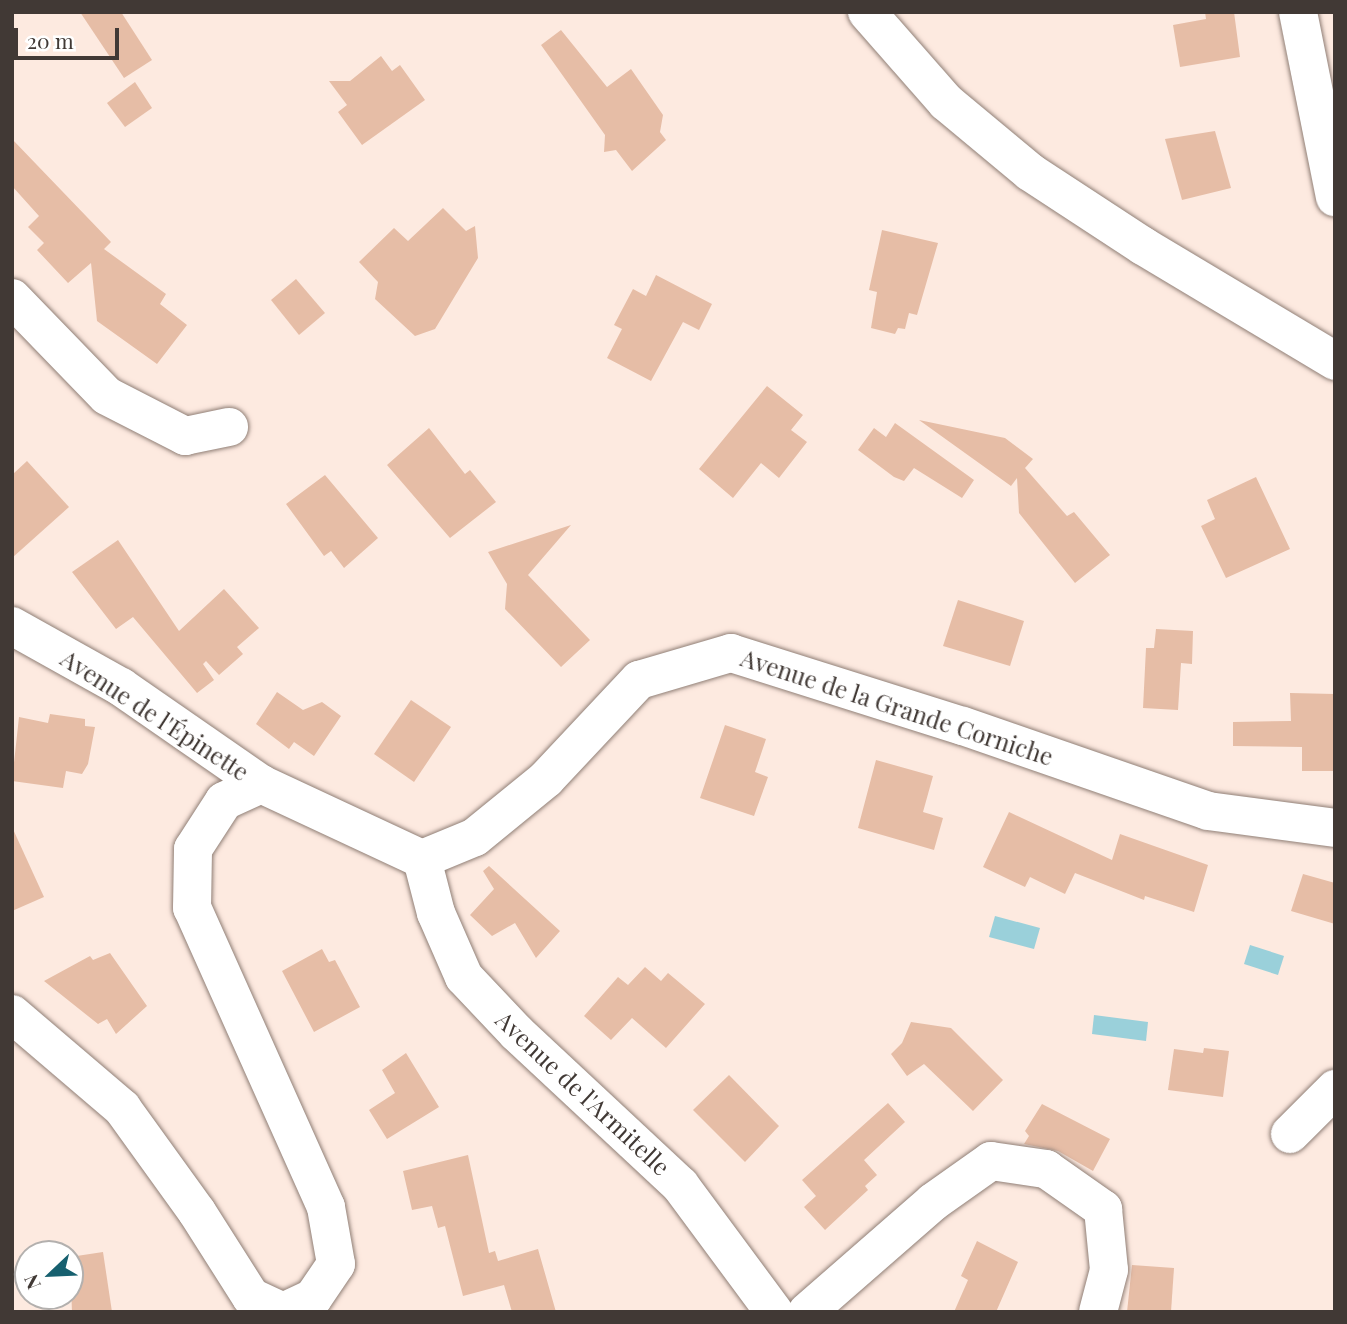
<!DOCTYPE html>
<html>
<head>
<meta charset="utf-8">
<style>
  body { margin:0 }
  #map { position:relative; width:1347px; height:1324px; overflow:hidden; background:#fdeae0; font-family:"Playfair Display",serif }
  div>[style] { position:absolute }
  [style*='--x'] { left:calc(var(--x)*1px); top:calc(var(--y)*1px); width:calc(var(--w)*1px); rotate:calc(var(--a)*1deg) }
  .water>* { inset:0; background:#9ad0da }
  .building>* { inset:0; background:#e6bda6 }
  .roads { filter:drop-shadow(0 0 2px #907f76) drop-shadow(0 0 2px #907f76) }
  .minor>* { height:38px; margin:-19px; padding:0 19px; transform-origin:19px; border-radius:19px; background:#fff }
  span { translate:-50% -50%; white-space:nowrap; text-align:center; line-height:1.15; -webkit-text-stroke:5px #fff; paint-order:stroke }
  .street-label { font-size:24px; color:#413935 }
  .frame { position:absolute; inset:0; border:14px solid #413935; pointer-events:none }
  .north { position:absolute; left:14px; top:1240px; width:70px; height:70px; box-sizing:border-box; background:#fff; border:2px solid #b3b0ae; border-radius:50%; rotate:247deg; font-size:19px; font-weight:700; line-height:28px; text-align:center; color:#413935 }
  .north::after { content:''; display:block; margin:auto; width:24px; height:32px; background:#17606f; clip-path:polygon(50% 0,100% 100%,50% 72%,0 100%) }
  .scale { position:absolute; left:14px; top:28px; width:105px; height:32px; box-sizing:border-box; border:4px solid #413935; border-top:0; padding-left:9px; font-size:21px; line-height:24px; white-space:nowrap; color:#413935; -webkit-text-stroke:5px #fff; paint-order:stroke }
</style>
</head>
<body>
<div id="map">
  <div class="water">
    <i style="clip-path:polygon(995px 916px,1040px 928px,1034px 949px,989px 937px)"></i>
    <i style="clip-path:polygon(1250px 945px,1284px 956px,1278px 975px,1244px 964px)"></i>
    <i style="clip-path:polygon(1094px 1015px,1148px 1022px,1146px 1041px,1092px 1034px)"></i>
  </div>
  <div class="building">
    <i style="clip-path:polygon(80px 12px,121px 12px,152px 60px,124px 78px)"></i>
    <i style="clip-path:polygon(1205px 12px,1234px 12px,1240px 57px,1180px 67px,1173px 25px,1206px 19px)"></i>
    <i style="clip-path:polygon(561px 30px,607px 87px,631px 69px,663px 115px,660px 132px,666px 140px,632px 171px,616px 150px,604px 152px,605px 135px,541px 45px)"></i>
    <i style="clip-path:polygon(381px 56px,392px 71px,400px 65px,425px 100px,362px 145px,338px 112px,347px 105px,329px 81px,350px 81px)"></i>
    <i style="clip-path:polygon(135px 82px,152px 108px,125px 127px,107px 103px)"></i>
    <i style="clip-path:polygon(1215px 131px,1231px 188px,1182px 200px,1165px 139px)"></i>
    <i style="clip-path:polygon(12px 139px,111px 242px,104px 249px,166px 294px,160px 304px,187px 325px,157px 364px,97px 321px,91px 263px,68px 283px,37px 250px,44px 243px,28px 227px,39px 216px,12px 186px)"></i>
    <i style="clip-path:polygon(443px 208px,466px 231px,475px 226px,478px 258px,435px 329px,415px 336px,375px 299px,378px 282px,359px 262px,394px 228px,408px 241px)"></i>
    <i style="clip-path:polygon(882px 230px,938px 243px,917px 315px,909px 313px,905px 329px,898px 328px,895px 334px,871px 328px,877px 292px,869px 290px)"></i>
    <i style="clip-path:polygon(656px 275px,712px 304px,699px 330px,683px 322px,651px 381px,607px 358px,622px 329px,614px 325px,633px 289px,646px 296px)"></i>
    <i style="clip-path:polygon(296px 279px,325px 313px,299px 335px,271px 300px)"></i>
    <i style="clip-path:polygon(767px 386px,803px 415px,791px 430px,807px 442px,779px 478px,761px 463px,733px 498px,699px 469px)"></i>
    <i style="clip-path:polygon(919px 420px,1005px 438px,1033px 459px,1025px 468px,1067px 516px,1074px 512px,1110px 555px,1075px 583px,1019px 513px,1017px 478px,1011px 486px)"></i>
    <i style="clip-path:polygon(895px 423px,974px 480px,962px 498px,914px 468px,904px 481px,894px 477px,858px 450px,874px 428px,886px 437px)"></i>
    <i style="clip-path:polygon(429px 428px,465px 474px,470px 470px,496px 502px,450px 538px,387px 465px)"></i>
    <i style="clip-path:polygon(27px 461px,69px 507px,12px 558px,12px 475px)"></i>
    <i style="clip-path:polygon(325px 475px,378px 538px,344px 568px,331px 551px,324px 556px,286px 504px)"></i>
    <i style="clip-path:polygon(1256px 477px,1290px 549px,1226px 578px,1201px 526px,1215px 519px,1207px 500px)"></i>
    <i style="clip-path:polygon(571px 525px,528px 575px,590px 640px,561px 667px,505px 609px,507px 584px,488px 552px)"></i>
    <i style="clip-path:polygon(118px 540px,179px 631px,224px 589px,259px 628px,237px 647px,243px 654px,219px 675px,206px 661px,203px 664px,214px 680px,197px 693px,133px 617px,116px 629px,72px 572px)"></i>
    <i style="clip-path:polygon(958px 600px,1024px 621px,1010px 666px,943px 646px)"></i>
    <i style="clip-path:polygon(1156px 629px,1193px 631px,1192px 664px,1181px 663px,1178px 710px,1143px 708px,1146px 648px,1154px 648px)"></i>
    <i style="clip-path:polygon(277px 692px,303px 710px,322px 702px,341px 716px,314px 756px,294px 742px,289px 749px,256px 724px)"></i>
    <i style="clip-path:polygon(1290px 693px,1335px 694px,1335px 771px,1302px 771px,1302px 747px,1233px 746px,1233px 722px,1291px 721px)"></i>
    <i style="clip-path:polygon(411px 700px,451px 727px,414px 782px,374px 754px)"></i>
    <i style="clip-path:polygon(50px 714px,85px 719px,85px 726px,95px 727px,88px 764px,82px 774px,66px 771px,63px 788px,12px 781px,19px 717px,48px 723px)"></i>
    <i style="clip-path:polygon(725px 725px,766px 739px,755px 772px,768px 777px,754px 816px,700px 798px)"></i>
    <i style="clip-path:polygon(876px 760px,933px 776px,923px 812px,943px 818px,934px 850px,858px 828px)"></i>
    <i style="clip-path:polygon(1009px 812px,1112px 860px,1120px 834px,1208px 865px,1194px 912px,1145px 896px,1144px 900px,1075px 873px,1065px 894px,1030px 877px,1025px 887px,983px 867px)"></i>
    <i style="clip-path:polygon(12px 827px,44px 897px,12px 911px)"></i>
    <i style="clip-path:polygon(489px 866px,560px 931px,536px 958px,515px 923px,492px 936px,470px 915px,494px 889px,483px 871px)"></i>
    <i style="clip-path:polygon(1303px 874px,1335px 883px,1335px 924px,1291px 911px)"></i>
    <i style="clip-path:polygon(322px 949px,329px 962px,335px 960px,360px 1007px,314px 1032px,282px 971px)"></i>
    <i style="clip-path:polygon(110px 953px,147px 1006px,116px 1034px,107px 1019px,98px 1024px,44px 981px,90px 956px,93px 960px)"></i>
    <i style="clip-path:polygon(645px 967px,661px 981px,668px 973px,705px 1004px,666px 1048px,632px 1018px,611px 1040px,584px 1016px,618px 977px,628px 985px)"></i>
    <i style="clip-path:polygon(911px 1022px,951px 1028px,1003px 1080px,973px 1111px,924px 1064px,907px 1076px,891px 1054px,902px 1043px)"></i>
    <i style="clip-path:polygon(1204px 1048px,1229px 1051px,1223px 1097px,1168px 1090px,1174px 1049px,1203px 1053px)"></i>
    <i style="clip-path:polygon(406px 1053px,439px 1107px,387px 1139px,369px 1110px,395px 1093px,382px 1070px)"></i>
    <i style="clip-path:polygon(729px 1075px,779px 1126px,745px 1162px,693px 1110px)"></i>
    <i style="clip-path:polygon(888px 1103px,905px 1122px,864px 1160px,877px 1175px,865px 1186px,868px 1190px,825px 1230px,804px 1207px,816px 1196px,802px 1180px)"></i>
    <i style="clip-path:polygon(1042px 1104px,1110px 1139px,1093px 1171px,1058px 1151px,1024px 1144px,1029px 1136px,1025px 1131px)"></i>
    <i style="clip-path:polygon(468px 1155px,489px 1253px,495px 1251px,498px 1261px,538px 1249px,556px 1312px,512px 1312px,504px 1285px,463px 1296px,445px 1226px,438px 1228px,432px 1206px,412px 1210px,403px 1171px)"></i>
    <i style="clip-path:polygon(977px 1241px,1018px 1262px,996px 1312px,954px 1312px,968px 1280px,961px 1276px)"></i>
    <i style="clip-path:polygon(103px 1252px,112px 1312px,72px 1312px,70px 1257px)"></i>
    <i style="clip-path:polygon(1132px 1265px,1174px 1268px,1171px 1312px,1127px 1312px)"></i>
  </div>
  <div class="roads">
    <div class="minor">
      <i style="--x:867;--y:12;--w:120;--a:48.7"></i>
      <i style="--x:946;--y:102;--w:109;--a:39.8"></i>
      <i style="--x:1030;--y:172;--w:135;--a:33.2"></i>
      <i style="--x:1143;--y:246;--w:224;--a:30.9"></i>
      <i style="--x:1298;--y:12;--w:189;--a:78.7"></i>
      <i style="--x:12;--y:298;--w:136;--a:45.9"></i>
      <i style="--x:107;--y:396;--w:88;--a:27.1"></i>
      <i style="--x:185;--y:436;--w:45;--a:-11.6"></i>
      <i style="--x:12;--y:626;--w:125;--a:29.2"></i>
      <i style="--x:121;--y:687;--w:170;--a:34.7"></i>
      <i style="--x:422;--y:859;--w:56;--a:75.5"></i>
      <i style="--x:436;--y:913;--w:70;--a:66.4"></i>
      <i style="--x:464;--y:977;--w:77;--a:46.6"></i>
      <i style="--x:517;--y:1033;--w:223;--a:43"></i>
      <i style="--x:680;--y:1185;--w:158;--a:53.5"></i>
      <i style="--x:12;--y:1014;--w:145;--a:40.5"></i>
      <i style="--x:122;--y:1108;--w:128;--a:54.2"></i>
      <i style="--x:197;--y:1212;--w:101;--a:57.6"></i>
      <i style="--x:251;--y:1297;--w:35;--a:25"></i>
      <i style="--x:283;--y:1312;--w:33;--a:-25"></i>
      <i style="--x:313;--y:1298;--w:41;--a:-55.9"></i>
      <i style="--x:336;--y:1264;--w:58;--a:-100"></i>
      <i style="--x:326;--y:1207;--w:328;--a:-114.1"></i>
      <i style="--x:192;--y:908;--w:59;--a:-89"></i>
      <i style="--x:193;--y:849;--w:57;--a:-57.1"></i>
      <i style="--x:224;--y:801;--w:41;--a:-24.7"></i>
      <i style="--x:261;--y:784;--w:178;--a:25"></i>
      <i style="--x:422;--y:859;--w:57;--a:-22.5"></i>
      <i style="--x:475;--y:837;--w:92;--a:-39.2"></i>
      <i style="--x:546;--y:779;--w:136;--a:-46.8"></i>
      <i style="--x:639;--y:680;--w:96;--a:-16.4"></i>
      <i style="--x:731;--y:653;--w:243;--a:17.5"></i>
      <i style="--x:963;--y:726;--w:259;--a:19.1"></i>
      <i style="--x:1208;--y:811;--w:128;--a:7.6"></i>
      <i style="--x:1290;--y:1134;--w:64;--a:-45"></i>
      <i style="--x:807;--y:1312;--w:167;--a:-41.1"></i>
      <i style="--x:933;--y:1202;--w:71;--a:-35.3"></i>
      <i style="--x:991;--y:1161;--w:56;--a:8.3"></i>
      <i style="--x:1046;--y:1169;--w:70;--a:35.1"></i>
      <i style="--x:1103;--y:1209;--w:61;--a:84.4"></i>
      <i style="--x:1109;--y:1270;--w:43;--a:104.7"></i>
    </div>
  </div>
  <div class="street-label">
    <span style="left:897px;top:707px;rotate:18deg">Avenue de la Grande Corniche</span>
    <span style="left:155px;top:715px;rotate:33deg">Avenue de l'Épinette</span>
    <span style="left:583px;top:1093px;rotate:43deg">Avenue de l'Armitelle</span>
  </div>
  <div class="frame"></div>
  <div class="north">N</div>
  <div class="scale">20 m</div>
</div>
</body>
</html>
